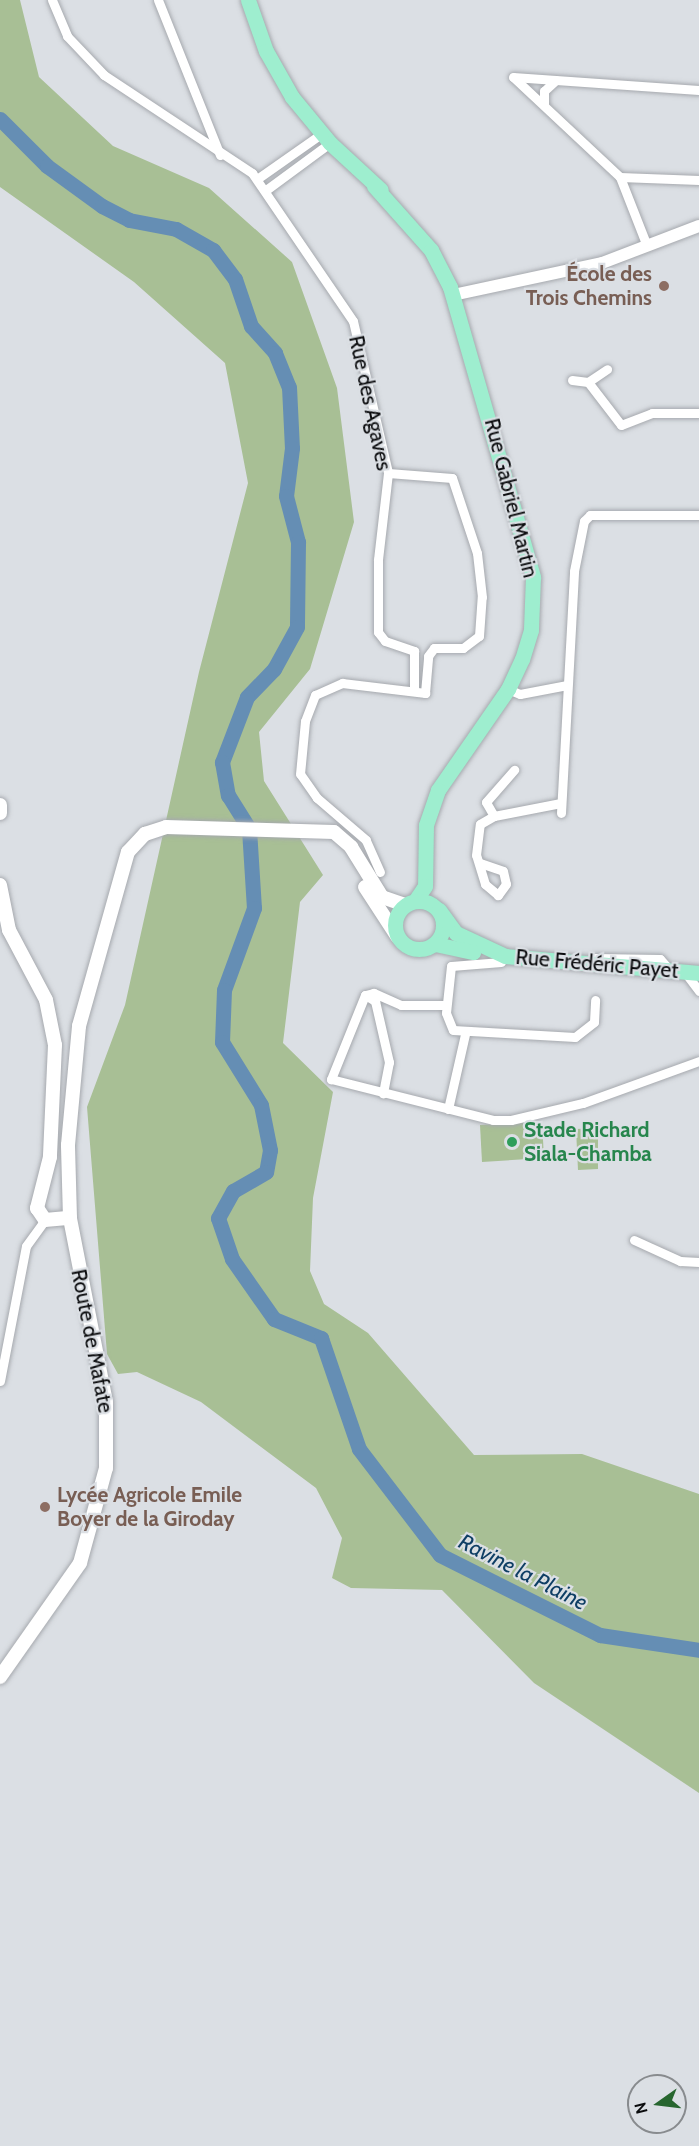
<!DOCTYPE html>
<html>
<head>
<meta charset="utf-8">
<style>
  body { margin:0 }
  #map { position:relative; width:699px; height:2146px; overflow:hidden; background:#dbdfe4; font-family:Cabin,sans-serif }
  div>[style] { position:absolute }
  [style*='--x'] { left:calc(var(--x)*1px); top:calc(var(--y)*1px); width:calc(var(--w)*1px); rotate:calc(var(--a)*1deg) }
  .green>* { inset:0; background:#a8bf95 }
  .river>* { height:15px; margin:-7.5px; padding:0 7.5px; transform-origin:7.5px; border-radius:7.5px; background:#658eb4 }
  .roads { filter:drop-shadow(0 0 2px #a6a9ae) drop-shadow(0 0 2px #a6a9ae) }
  .minor>* { height:9px; margin:-4.5px; padding:0 4.5px; transform-origin:4.5px; border-radius:4.5px; background:#fff }
  .tertiary>* { height:12px; margin:-6px; padding:0 6px; transform-origin:6px; border-radius:6px; background:#fff }
  .secondary>* { height:14px; margin:-7px; padding:0 7px; transform-origin:7px; border-radius:7px; background:#fff }
  .primary>* { height:15px; margin:-7.5px; padding:0 7.5px; transform-origin:7.5px; border-radius:7.5px; background:#9eeecf }
  .primary>.ring { margin:-7.5px; padding:0; box-sizing:content-box; background:none; border:15px solid #9eeecf; border-radius:50% }
  .dots>* { width:16px; height:16px; translate:-50% -50%; box-sizing:border-box; border:3px solid #dbdfe4; border-radius:50% }
  span { translate:-50% -50%; white-space:nowrap; text-align:center; line-height:1.15; -webkit-text-stroke:4.5px #dbdfe4; paint-order:stroke }
  .education-label { font-size:21px; color:#785e54; font-weight:700 }
  .right { translate:-100% -50%; text-align:right }
  .left { translate:0 -50%; text-align:left }
  .street-label { font-size:21px; color:#0b0c0e }
  .leisure-label { font-size:21px; color:#27864d; font-weight:700 }
  .water-label { font-size:22px; color:#0e3e64; font-style:italic }
  .north { position:absolute; left:627px; top:2074px; width:60px; height:60px; box-sizing:border-box; background:#dbdfe4; border:2px solid #888b8e; border-radius:50%; rotate:256deg; font-size:16px; font-weight:700; line-height:24px; text-align:center; color:#0b0c0e }
  .north::after { content:''; display:block; margin:auto; width:21px; height:27px; background:#27662f; clip-path:polygon(50% 0,100% 100%,50% 72%,0 100%) }
</style>
</head>
<body>
<div id="map">
  <div class="green">
    <i style="clip-path:polygon(0 0,20px 0,39px 77px,113px 146px,209px 188px,292px 262px,337px 388px,354px 522px,310px 669px,259px 732px,264px 781px,323px 875px,300px 902px,283px 1043px,333px 1092px,313px 1198px,310px 1271px,324px 1304px,368px 1333px,474px 1455px,582px 1454px,699px 1494px,699px 1793px,534px 1683px,442px 1590px,351px 1588px,332px 1578px,342px 1538px,316px 1488px,201px 1402px,137px 1372px,118px 1374px,107px 1354px,87px 1107px,125px 1005px,199px 672px,248px 483px,225px 363px,134px 282px,0 187px)"></i>
    <i style="clip-path:polygon(542px 1122px,544px 1158px,482px 1162px,480px 1125px)"></i>
    <i style="clip-path:polygon(598px 1128px,598px 1169px,578px 1170px,576px 1129px)"></i>
  </div>
  <div class="river">
    <i style="--x:0;--y:119;--w:66;--a:45"></i>
    <i style="--x:47;--y:166;--w:68;--a:36"></i>
    <i style="--x:102;--y:206;--w:30;--a:27"></i>
    <i style="--x:129;--y:220;--w:48;--a:10.8"></i>
    <i style="--x:176;--y:229;--w:43;--a:29.6"></i>
    <i style="--x:213;--y:250;--w:36;--a:53"></i>
    <i style="--x:235;--y:279;--w:50;--a:71.2"></i>
    <i style="--x:251;--y:326;--w:36;--a:48"></i>
    <i style="--x:275;--y:353;--w:37;--a:68"></i>
    <i style="--x:289;--y:387;--w:61;--a:87.2"></i>
    <i style="--x:292;--y:448;--w:48;--a:97.1"></i>
    <i style="--x:286;--y:496;--w:48;--a:75.4"></i>
    <i style="--x:298;--y:542;--w:85;--a:90.7"></i>
    <i style="--x:297;--y:627;--w:48;--a:118.7"></i>
    <i style="--x:274;--y:669;--w:39;--a:134"></i>
    <i style="--x:247;--y:697;--w:70;--a:111"></i>
    <i style="--x:222;--y:762;--w:34;--a:80"></i>
    <i style="--x:228;--y:795;--w:40;--a:58"></i>
    <i style="--x:249;--y:829;--w:79;--a:86.4"></i>
    <i style="--x:254;--y:908;--w:87;--a:110.1"></i>
    <i style="--x:224;--y:990;--w:52;--a:92.2"></i>
    <i style="--x:222;--y:1042;--w:74;--a:58.2"></i>
    <i style="--x:261;--y:1105;--w:46;--a:78.7"></i>
    <i style="--x:270;--y:1150;--w:22;--a:100"></i>
    <i style="--x:266;--y:1172;--w:38;--a:150"></i>
    <i style="--x:233;--y:1191;--w:31;--a:119"></i>
    <i style="--x:218;--y:1218;--w:43;--a:71.1"></i>
    <i style="--x:232;--y:1259;--w:73;--a:55"></i>
    <i style="--x:274;--y:1319;--w:51;--a:22"></i>
    <i style="--x:321;--y:1338;--w:117;--a:71.1"></i>
    <i style="--x:359;--y:1449;--w:133;--a:52.6"></i>
    <i style="--x:440;--y:1555;--w:179;--a:26.6"></i>
    <i style="--x:600;--y:1635;--w:100;--a:8.6"></i>
  </div>
  <div class="roads">
    <div class="minor">
      <i style="--x:52;--y:0;--w:39;--a:67"></i>
      <i style="--x:67;--y:36;--w:54;--a:46.5"></i>
      <i style="--x:104;--y:75;--w:178;--a:33.5"></i>
      <i style="--x:252;--y:173;--w:179;--a:55.7"></i>
      <i style="--x:353;--y:321;--w:156;--a:77"></i>
      <i style="--x:388;--y:473;--w:88;--a:96.6"></i>
      <i style="--x:378;--y:560;--w:72;--a:90"></i>
      <i style="--x:378;--y:632;--w:11;--a:52"></i>
      <i style="--x:385;--y:641;--w:31;--a:19"></i>
      <i style="--x:414;--y:651;--w:40;--a:90"></i>
      <i style="--x:158;--y:0;--w:167;--a:68.2"></i>
      <i style="--x:544;--y:104;--w:13;--a:-90"></i>
      <i style="--x:544;--y:91;--w:16;--a:-43"></i>
      <i style="--x:620;--y:177;--w:79;--a:2.2"></i>
      <i style="--x:257;--y:179;--w:78;--a:-35.1"></i>
      <i style="--x:266;--y:190;--w:79;--a:-36.3"></i>
      <i style="--x:647;--y:246;--w:74;--a:-111.4"></i>
      <i style="--x:620;--y:177;--w:146;--a:-136.9"></i>
      <i style="--x:513;--y:77;--w:186;--a:4"></i>
      <i style="--x:572;--y:380;--w:16;--a:7"></i>
      <i style="--x:588;--y:382;--w:23;--a:-34"></i>
      <i style="--x:588;--y:382;--w:54;--a:52.5"></i>
      <i style="--x:621;--y:425;--w:33;--a:-21"></i>
      <i style="--x:652;--y:413;--w:47;--a:0"></i>
      <i style="--x:508;--y:689;--w:13;--a:23"></i>
      <i style="--x:520;--y:694;--w:48;--a:-10.8"></i>
      <i style="--x:561;--y:813;--w:242;--a:-86.9"></i>
      <i style="--x:574;--y:571;--w:51;--a:-78.7"></i>
      <i style="--x:584;--y:521;--w:8;--a:-45"></i>
      <i style="--x:590;--y:515;--w:109;--a:0"></i>
      <i style="--x:494;--y:816;--w:16;--a:-120"></i>
      <i style="--x:486;--y:802;--w:43;--a:-48.8"></i>
      <i style="--x:480;--y:863;--w:24;--a:19"></i>
      <i style="--x:503;--y:871;--w:13;--a:77"></i>
      <i style="--x:506;--y:884;--w:14;--a:126"></i>
      <i style="--x:498;--y:895;--w:17;--a:-140"></i>
      <i style="--x:485;--y:884;--w:30;--a:-107"></i>
      <i style="--x:476;--y:855;--w:31;--a:-83"></i>
      <i style="--x:480;--y:824;--w:16;--a:-30"></i>
      <i style="--x:494;--y:816;--w:68;--a:-11"></i>
      <i style="--x:380;--y:872;--w:35;--a:-114"></i>
      <i style="--x:366;--y:840;--w:65;--a:-139.4"></i>
      <i style="--x:317;--y:798;--w:29;--a:-125"></i>
      <i style="--x:300;--y:774;--w:53;--a:-84.6"></i>
      <i style="--x:305;--y:721;--w:28;--a:-69"></i>
      <i style="--x:315;--y:695;--w:30;--a:-24"></i>
      <i style="--x:342;--y:683;--w:84;--a:6.9"></i>
      <i style="--x:425;--y:693;--w:37;--a:-85"></i>
      <i style="--x:428;--y:656;--w:10;--a:-53"></i>
      <i style="--x:434;--y:648;--w:29;--a:0"></i>
      <i style="--x:463;--y:648;--w:20;--a:-37"></i>
      <i style="--x:479;--y:636;--w:39;--a:-86"></i>
      <i style="--x:482;--y:597;--w:44;--a:-96.5"></i>
      <i style="--x:477;--y:553;--w:79;--a:-108.4"></i>
      <i style="--x:452;--y:478;--w:64;--a:-175.5"></i>
      <i style="--x:594;--y:958;--w:66;--a:0.9"></i>
      <i style="--x:660;--y:959;--w:15;--a:48"></i>
      <i style="--x:501;--y:962;--w:50;--a:175.4"></i>
      <i style="--x:451;--y:966;--w:47;--a:96.1"></i>
      <i style="--x:446;--y:1013;--w:18;--a:68"></i>
      <i style="--x:453;--y:1030;--w:122;--a:3.3"></i>
      <i style="--x:575;--y:1037;--w:24;--a:-38"></i>
      <i style="--x:594;--y:1022;--w:22;--a:-87"></i>
      <i style="--x:684;--y:971;--w:25;--a:53"></i>
      <i style="--x:365;--y:995;--w:12;--a:31"></i>
      <i style="--x:375;--y:1001;--w:63;--a:77.1"></i>
      <i style="--x:389;--y:1062;--w:32;--a:101"></i>
      <i style="--x:446;--y:1005;--w:45;--a:180"></i>
      <i style="--x:401;--y:1005;--w:30;--a:-156"></i>
      <i style="--x:374;--y:993;--w:9;--a:167"></i>
      <i style="--x:365;--y:995;--w:91;--a:112"></i>
      <i style="--x:331;--y:1079;--w:167;--a:14.2"></i>
      <i style="--x:493;--y:1120;--w:18;--a:0"></i>
      <i style="--x:511;--y:1120;--w:74;--a:-13.3"></i>
      <i style="--x:583;--y:1103;--w:123;--a:-19.9"></i>
      <i style="--x:448;--y:1109;--w:77;--a:-77.2"></i>
      <i style="--x:634;--y:1240;--w:51;--a:24.5"></i>
      <i style="--x:680;--y:1261;--w:19;--a:3"></i>
      <i style="--x:0;--y:1381;--w:137;--a:-79.1"></i>
      <i style="--x:26;--y:1246;--w:32;--a:-54"></i>
    </div>
    <div class="tertiary">
      <i style="--x:453;--y:295;--w:152;--a:-12.1"></i>
      <i style="--x:602;--y:263;--w:104;--a:-20.9"></i>
    </div>
    <div class="secondary">
      <i style="--x:0;--y:805;--w:8;--a:90"></i>
      <i style="--x:0;--y:885;--w:46;--a:78.7"></i>
      <i style="--x:9;--y:930;--w:79;--a:62.1"></i>
      <i style="--x:46;--y:1000;--w:46;--a:78.7"></i>
      <i style="--x:55;--y:1045;--w:112;--a:92.6"></i>
      <i style="--x:50;--y:1157;--w:53;--a:104.3"></i>
      <i style="--x:37;--y:1208;--w:14;--a:56"></i>
      <i style="--x:45;--y:1220;--w:25;--a:-5"></i>
      <i style="--x:365;--y:887;--w:59;--a:56.9"></i>
      <i style="--x:0;--y:1677;--w:139;--a:-54.9"></i>
      <i style="--x:80;--y:1563;--w:98;--a:-74.7"></i>
      <i style="--x:106;--y:1468;--w:66;--a:-90"></i>
      <i style="--x:106;--y:1402;--w:187;--a:-101.1"></i>
      <i style="--x:70;--y:1218;--w:73;--a:-91.6"></i>
      <i style="--x:68;--y:1145;--w:120;--a:-84.7"></i>
      <i style="--x:79;--y:1026;--w:181;--a:-74.3"></i>
      <i style="--x:128;--y:852;--w:25;--a:-47"></i>
      <i style="--x:145;--y:834;--w:22;--a:-18"></i>
      <i style="--x:166;--y:827;--w:168;--a:1.7"></i>
      <i style="--x:334;--y:832;--w:23;--a:41"></i>
      <i style="--x:351;--y:847;--w:59;--a:58.2"></i>
      <i style="--x:382;--y:897;--w:24;--a:19"></i>
    </div>
    <div class="primary">
      <i style="--x:248;--y:0;--w:54;--a:70.6"></i>
      <i style="--x:266;--y:51;--w:53;--a:60.5"></i>
      <i style="--x:292;--y:97;--w:60;--a:50.4"></i>
      <i style="--x:330;--y:143;--w:69;--a:42.7"></i>
      <i style="--x:374;--y:186;--w:86;--a:48.3"></i>
      <i style="--x:431;--y:250;--w:42;--a:62.8"></i>
      <i style="--x:450;--y:287;--w:302;--a:74"></i>
      <i style="--x:533;--y:577;--w:53;--a:92.2"></i>
      <i style="--x:531;--y:630;--w:30;--a:107"></i>
      <i style="--x:522;--y:659;--w:33;--a:115"></i>
      <i style="--x:508;--y:689;--w:123;--a:124.7"></i>
      <i style="--x:438;--y:790;--w:37;--a:109"></i>
      <i style="--x:426;--y:825;--w:61;--a:90.9"></i>
      <i style="--x:425;--y:886;--w:18;--a:124"></i>
      <i class="ring" style="left:395px;top:901px;width:33px;height:33px"></i>
      <i style="--x:439;--y:910;--w:29;--a:54"></i>
      <i style="--x:456;--y:933;--w:54;--a:25.1"></i>
      <i style="--x:505;--y:956;--w:195;--a:5"></i>
      <i style="--x:435;--y:944;--w:39;--a:12"></i>
    </div>
  </div>
  <div class="dots">
    <i style="left:664px;top:286px;background:#8d6e63"></i>
    <i style="left:512px;top:1142px;background:#2e9e5b"></i>
    <i style="left:45px;top:1507px;background:#8d6e63"></i>
  </div>
  <div class="education-label">
    <span class="right" style="left:652px;top:286px">École des<br>Trois Chemins</span>
    <span class="left" style="left:57px;top:1507px">Lycée Agricole Emile<br>Boyer de la Giroday</span>
  </div>
  <div class="street-label">
    <span style="left:370px;top:403px;rotate:78deg">Rue des Agaves</span>
    <span style="left:511px;top:498px;rotate:76deg">Rue Gabriel Martin</span>
    <span style="left:597px;top:964px;rotate:5deg">Rue Frédéric Payet</span>
    <span style="left:92px;top:1341px;rotate:79deg">Route de Mafate</span>
  </div>
  <div class="leisure-label">
    <span class="left" style="left:524px;top:1142px">Stade Richard<br>Siala-Chamba</span>
  </div>
  <div class="water-label">
    <span style="left:523px;top:1572px;rotate:27deg">Ravine la Plaine</span>
  </div>
  <div class="north">N</div>
</div>
</body>
</html>
